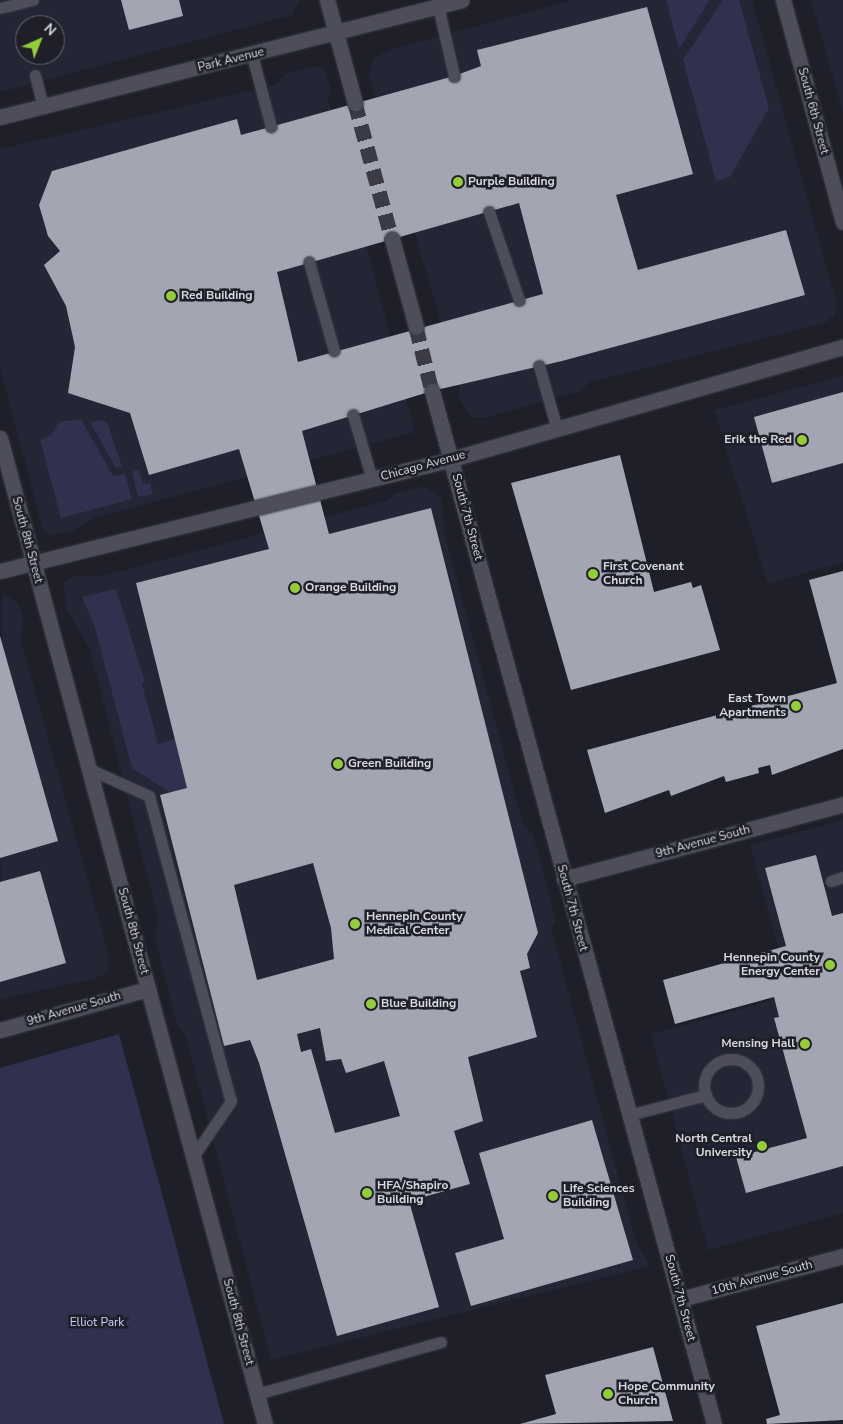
<!DOCTYPE html>
<html>
<head>
<meta charset="utf-8">
<style>
  body { margin:0 }
  #map { position:relative; width:843px; height:1424px; overflow:hidden; background:#1e1f29; font-family:"Nunito Sans",sans-serif }
  div>[style] { position:absolute }
  [style*='--x'] { left:calc(var(--x)*1px); top:calc(var(--y)*1px); width:calc(var(--w)*1px); rotate:calc(var(--a)*1deg) }
  .built>* { inset:0; background:#242535 }
  .green>* { inset:0; background:#2f314e }
  .building>* { inset:0; background:#a4a5b2 }
  .secondary-tunnel>* { height:15px; margin-top:-7.5px; transform-origin:0; background:repeating-linear-gradient(90deg,#3a3b44 0 15px,transparent 0 23px) }
  .roads { filter:drop-shadow(0 0 1px #3a3b42) drop-shadow(0 0 1px #3a3b42) }
  .lane>* { height:11px; margin:-5.5px; padding:0 5.5px; transform-origin:5.5px; border-radius:5.5px; background:#4d4e5a }
  .lane>.ring { margin:-5.5px; padding:0; box-sizing:content-box; background:none; border:11px solid #4d4e5a; border-radius:50% }
  .street>* { height:15px; margin:-7.5px; padding:0 7.5px; transform-origin:7.5px; border-radius:7.5px; background:#4d4e5a }
  .secondary>* { height:15px; margin:-7.5px; padding:0 7.5px; transform-origin:7.5px; border-radius:7.5px; background:#4d4e5a }
  .dots>* { width:14px; height:14px; translate:-50% -50%; box-sizing:border-box; border:2px solid #1e1f29; border-radius:50% }
  span { translate:-50% -50%; white-space:nowrap; text-align:center; line-height:1.15; -webkit-text-stroke:5px #1e1f29; paint-order:stroke }
  .street-label { font-size:12px; color:#d8d9df }
  .poi-label { font-size:12px; color:#d8d9df; font-weight:700 }
  .left { translate:0 -50%; text-align:left }
  .right { translate:-100% -50%; text-align:right }
  .park-label { font-size:12px; color:#cdd1fe }
  .north { position:absolute; left:15px; top:15px; width:50px; height:50px; box-sizing:border-box; background:#1e1f29; border:1px solid #686972; border-radius:50%; rotate:44deg; font-size:14px; font-weight:700; line-height:20px; text-align:center; color:#d8d9df }
  .north::after { content:''; display:block; margin:auto; width:18px; height:22px; background:#95cc3b; clip-path:polygon(50% 0,100% 100%,50% 72%,0 100%) }
</style>
</head>
<body>
<div id="map">
  <div class="built">
    <i style="clip-path:polygon(evenodd,0 0,300px 0,292px 15px,0 92px,0 0,25px 25px,55px 25px,55px 55px,25px 55px,25px 25px)"></i>
    <i style="clip-path:polygon(573px 0,752px 0,837px 305px,835px 315px,824px 323px,590px 382px,580px 391px,485px 418px,471px 417px,458px 396px,460px 388px,369px 76px,373px 59px,389px 50px)"></i>
    <i style="clip-path:polygon(811px 0,843px 0,843px 113px)"></i>
    <i style="clip-path:polygon(316px 66px,325px 71px,331px 90px,328px 98px,415px 432px,94px 518px,70px 532px,50px 535px,43px 530px,0 368px,0 149px,275px 85px,285px 74px)"></i>
    <i style="clip-path:polygon(843px 376px,843px 562px,768px 584px,714px 410px)"></i>
    <i style="clip-path:polygon(424px 486px,441px 497px,445px 536px,523px 824px,533px 834px,556px 921px,551px 928px,636px 1242px,650px 1266px,271px 1360px,186px 1037px,177px 1024px,155px 939px,158px 918px,89px 647px,67px 611px,63px 585px,66px 579px,81px 575px,98px 577px,385px 501px,396px 493px)"></i>
    <i style="clip-path:polygon(2px 594px,16px 601px,23px 616px,21px 641px,109px 956px,108px 972px,94px 979px,0 999px)"></i>
    <i style="clip-path:polygon(843px 820px,843px 1213px,708px 1250px,651px 1034px,817px 988px,780px 954px,750px 845px)"></i>
  </div>
  <div class="green">
    <i style="clip-path:polygon(666px 0,710px 0,679px 49px)"></i>
    <i style="clip-path:polygon(723px 0,739px 0,769px 108px,730px 177px,716px 181px,683px 60px)"></i>
    <i style="clip-path:polygon(81px 419px,113px 476px,125px 474px,132px 499px,61px 518px,40px 440px,51px 435px,59px 422px)"></i>
    <i style="clip-path:polygon(103px 420px,108px 424px,122px 467px,116px 468px,90px 422px)"></i>
    <i style="clip-path:polygon(139px 469px,143px 484px,150px 483px,153px 494px,138px 497px,132px 472px)"></i>
    <i style="clip-path:polygon(116px 589px,145px 681px,142px 684px,158px 744px,175px 739px,187px 788px,171px 793px,132px 768px,95px 628px,82px 597px)"></i>
    <i style="clip-path:polygon(119px 1034px,224px 1424px,0 1424px,0 1068px)"></i>
  </div>
  <div class="building">
    <i style="clip-path:polygon(121px 0,179px 0,183px 16px,129px 30px)"></i>
    <i style="clip-path:polygon(evenodd,647px 7px,693px 174px,616px 195px,638px 270px,786px 230px,805px 295px,562px 361px,432px 391px,302px 431px,329px 534px,431px 508px,538px 933px,527px 954px,530px 968px,520px 971px,537px 1037px,468px 1057px,483px 1121px,454px 1131px,470px 1184px,409px 1201px,439px 1307px,337px 1336px,259px 1063px,250px 1040px,224px 1046px,160px 795px,187px 788px,136px 583px,269px 549px,239px 449px,149px 475px,130px 413px,68px 393px,75px 347px,66px 306px,44px 265px,60px 251px,48px 236px,39px 205px,52px 171px,237px 119px,241px 135px,454px 76px,481px 66px,477px 50px,647px 7px,519px 203px,543px 294px,298px 362px,277px 272px,519px 203px,647px 7px,313px 863px,331px 928px,334px 959px,257px 980px,234px 885px,313px 863px,647px 7px,320px 1028px,326px 1061px,341px 1059px,346px 1073px,384px 1061px,400px 1116px,335px 1133px,311px 1049px,301px 1052px,297px 1034px,320px 1028px)"></i>
    <i style="clip-path:polygon(843px 392px,843px 463px,772px 483px,754px 417px)"></i>
    <i style="clip-path:polygon(620px 455px,654px 592px,691px 582px,693px 588px,701px 585px,720px 650px,571px 690px,511px 483px)"></i>
    <i style="clip-path:polygon(843px 571px,843px 749px,772px 775px,770px 765px,758px 768px,759px 773px,726px 782px,724px 776px,671px 796px,669px 790px,605px 813px,587px 750px,837px 683px,809px 580px)"></i>
    <i style="clip-path:polygon(0 636px,58px 841px,0 858px)"></i>
    <i style="clip-path:polygon(816px 855px,832px 916px,843px 913px,843px 1166px,746px 1193px,736px 1157px,807px 1138px,774px 1018px,779px 1017px,774px 997px,675px 1024px,663px 980px,786px 946px,765px 868px)"></i>
    <i style="clip-path:polygon(40px 871px,66px 963px,0 982px,0 882px)"></i>
    <i style="clip-path:polygon(592px 1120px,633px 1260px,471px 1306px,455px 1253px,504px 1239px,479px 1153px)"></i>
    <i style="clip-path:polygon(843px 1303px,843px 1420px,767px 1424px,766px 1419px,780px 1415px,756px 1326px)"></i>
    <i style="clip-path:polygon(653px 1347px,673px 1421px,520px 1424px,556px 1414px,545px 1375px)"></i>
  </div>
  <div class="secondary-tunnel">
    <i style="--x:355;--y:103;--w:141;--a:74.8"></i>
    <i style="--x:416;--y:327;--w:66;--a:76"></i>
  </div>
  <div class="roads">
    <div class="lane">
      <i style="--x:438;--y:6;--w:72;--a:77.1"></i>
      <i style="--x:0;--y:8;--w:34;--a:-14"></i>
      <i style="--x:252;--y:55;--w:74;--a:75.2"></i>
      <i style="--x:35;--y:75;--w:33;--a:76"></i>
      <i style="--x:489;--y:212;--w:93;--a:71.2"></i>
      <i style="--x:309;--y:262;--w:92;--a:74.3"></i>
      <i style="--x:539;--y:366;--w:66;--a:74.1"></i>
      <i style="--x:353;--y:415;--w:67;--a:73.5"></i>
      <i style="--x:89;--y:769;--w:66;--a:24.2"></i>
      <i style="--x:149;--y:796;--w:316;--a:75"></i>
      <i style="--x:231;--y:1101;--w:68;--a:124.2"></i>
      <i style="--x:831;--y:881;--w:13;--a:-18"></i>
      <i class="ring" style="left:704px;top:1059px;width:43px;height:43px"></i>
      <i style="--x:629;--y:1115;--w:80;--a:-14.6"></i>
      <i style="--x:257;--y:1394;--w:191;--a:-15.8"></i>
    </div>
    <div class="street">
      <i style="--x:564;--y:879;--w:289;--a:-15"></i>
      <i style="--x:0;--y:1030;--w:154;--a:-15.5"></i>
      <i style="--x:680;--y:1299;--w:169;--a:-14.8"></i>
    </div>
    <div class="secondary">
      <i style="--x:327;--y:0;--w:107;--a:74.8"></i>
      <i style="--x:783;--y:0;--w:230;--a:74.9"></i>
      <i style="--x:0;--y:117;--w:476;--a:-14.2"></i>
      <i style="--x:392;--y:239;--w:91;--a:74.7"></i>
      <i style="--x:432;--y:391;--w:1071;--a:74.73"></i>
      <i style="--x:0;--y:438;--w:1021;--a:74.96"></i>
      <i style="--x:0;--y:571;--w:466;--a:-13.9"></i>
      <i style="--x:452;--y:459;--w:407;--a:-16"></i>
    </div>
  </div>
  <div class="dots">
    <i style="left:458px;top:182px;background:#95cc3b"></i>
    <i style="left:171px;top:296px;background:#95cc3b"></i>
    <i style="left:802px;top:440px;background:#95cc3b"></i>
    <i style="left:593px;top:574px;background:#95cc3b"></i>
    <i style="left:295px;top:588px;background:#95cc3b"></i>
    <i style="left:796px;top:706px;background:#95cc3b"></i>
    <i style="left:338px;top:764px;background:#95cc3b"></i>
    <i style="left:355px;top:924px;background:#95cc3b"></i>
    <i style="left:830px;top:965px;background:#95cc3b"></i>
    <i style="left:371px;top:1004px;background:#95cc3b"></i>
    <i style="left:805px;top:1044px;background:#95cc3b"></i>
    <i style="left:762px;top:1146px;background:#95cc3b"></i>
    <i style="left:367px;top:1193px;background:#95cc3b"></i>
    <i style="left:553px;top:1196px;background:#95cc3b"></i>
    <i style="left:608px;top:1394px;background:#95cc3b"></i>
  </div>
  <div class="street-label">
    <span style="left:231px;top:60px;rotate:-14deg">Park Avenue</span>
    <span style="left:813px;top:111px;rotate:75deg">South 6th Street</span>
    <span style="left:423px;top:466px;rotate:-15deg">Chicago Avenue</span>
    <span style="left:467px;top:517px;rotate:75deg">South 7th Street</span>
    <span style="left:27px;top:540px;rotate:75deg">South 8th Street</span>
    <span style="left:703px;top:842px;rotate:-15deg">9th Avenue South</span>
    <span style="left:572px;top:908px;rotate:75deg">South 7th Street</span>
    <span style="left:133px;top:931px;rotate:75deg">South 8th Street</span>
    <span style="left:74px;top:1009px;rotate:-16deg">9th Avenue South</span>
    <span style="left:762px;top:1278px;rotate:-15deg">10th Avenue South</span>
    <span style="left:680px;top:1298px;rotate:75deg">South 7th Street</span>
    <span style="left:238px;top:1322px;rotate:75deg">South 8th Street</span>
  </div>
  <div class="poi-label">
    <span class="left" style="left:468px;top:182px">Purple Building</span>
    <span class="left" style="left:181px;top:296px">Red Building</span>
    <span class="right" style="left:792px;top:440px">Erik the Red</span>
    <span class="left" style="left:603px;top:574px">First Covenant<br>Church</span>
    <span class="left" style="left:305px;top:588px">Orange Building</span>
    <span class="right" style="left:786px;top:706px">East Town<br>Apartments</span>
    <span class="left" style="left:348px;top:764px">Green Building</span>
    <span class="left" style="left:366px;top:924px">Hennepin County<br>Medical Center</span>
    <span class="right" style="left:820px;top:965px">Hennepin County<br>Energy Center</span>
    <span class="left" style="left:381px;top:1004px">Blue Building</span>
    <span class="right" style="left:795px;top:1044px">Mensing Hall</span>
    <span class="right" style="left:752px;top:1146px">North Central<br>University</span>
    <span class="left" style="left:377px;top:1193px">HFA/Shapiro<br>Building</span>
    <span class="left" style="left:563px;top:1196px">Life Sciences<br>Building</span>
    <span class="left" style="left:618px;top:1394px">Hope Community<br>Church</span>
  </div>
  <div class="park-label">
    <span style="left:97px;top:1323px">Elliot Park</span>
  </div>
  <div class="north">N</div>
</div>
</body>
</html>
